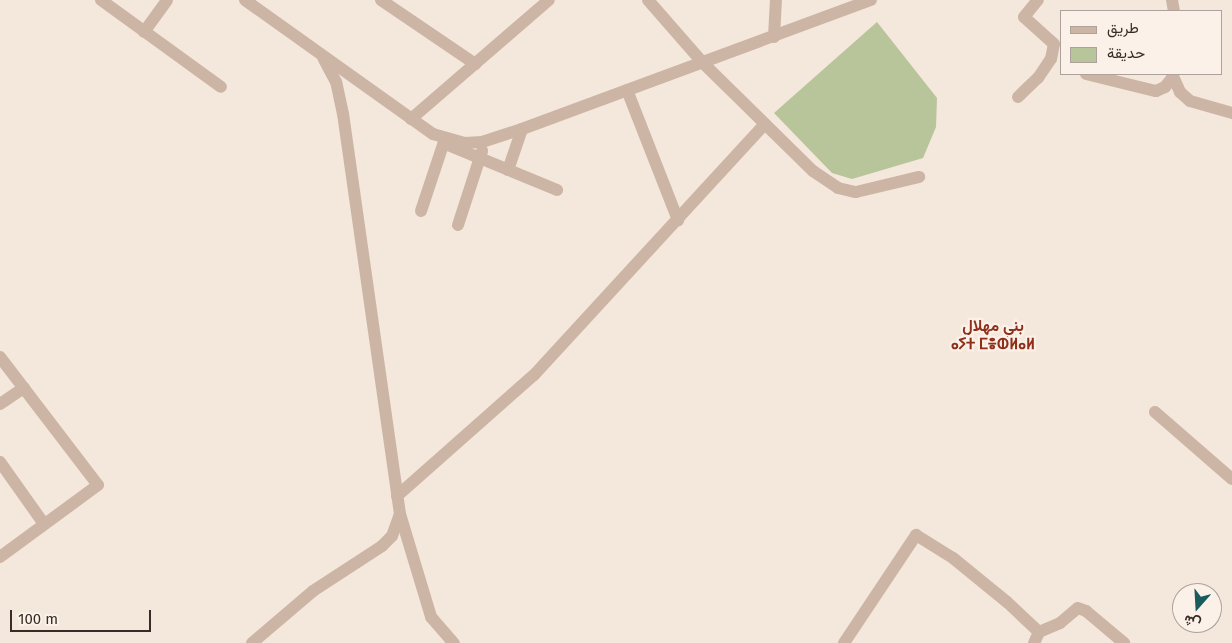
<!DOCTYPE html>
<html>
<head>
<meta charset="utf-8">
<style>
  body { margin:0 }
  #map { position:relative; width:1232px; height:643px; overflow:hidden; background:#f4e7db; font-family:"Fira Sans",Vazirmatn,"Noto Sans Tifinagh",sans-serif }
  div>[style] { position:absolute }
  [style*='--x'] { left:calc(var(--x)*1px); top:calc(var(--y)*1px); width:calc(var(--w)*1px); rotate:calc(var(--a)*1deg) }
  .green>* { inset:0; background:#b8c49a }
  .minor>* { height:12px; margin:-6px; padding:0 6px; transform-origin:6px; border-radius:6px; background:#cdb5a6 }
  span { translate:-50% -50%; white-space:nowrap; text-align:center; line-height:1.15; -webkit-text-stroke:4.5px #fbf1e8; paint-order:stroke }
  .quarter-label { font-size:16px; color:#8e2f1a; font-weight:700 }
  .legend { position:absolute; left:1060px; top:10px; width:162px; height:65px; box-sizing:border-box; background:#fbf1e8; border:1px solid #ada29b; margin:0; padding:6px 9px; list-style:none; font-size:15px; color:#382c27 }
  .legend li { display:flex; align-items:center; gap:10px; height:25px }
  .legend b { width:25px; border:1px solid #ada29b }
  .north { position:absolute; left:1172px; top:583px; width:50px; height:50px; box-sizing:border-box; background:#fbf1e8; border:1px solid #ada29b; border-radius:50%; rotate:199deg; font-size:14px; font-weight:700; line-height:20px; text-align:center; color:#382c27 }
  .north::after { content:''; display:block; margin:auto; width:18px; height:22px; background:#1a5c5d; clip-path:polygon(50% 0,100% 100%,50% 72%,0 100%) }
  .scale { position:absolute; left:10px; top:610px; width:141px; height:22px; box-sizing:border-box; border:2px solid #382c27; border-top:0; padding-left:6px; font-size:15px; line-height:18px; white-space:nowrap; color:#382c27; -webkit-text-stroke:4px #fbf1e8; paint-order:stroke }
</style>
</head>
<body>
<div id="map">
  <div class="green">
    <i style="clip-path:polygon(877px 22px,937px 98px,936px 127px,923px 158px,852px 179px,832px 173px,774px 113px)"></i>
  </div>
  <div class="minor">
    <i style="--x:101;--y:0;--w:148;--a:35.9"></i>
    <i style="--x:245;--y:0;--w:231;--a:35.5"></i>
    <i style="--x:433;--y:134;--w:33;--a:16"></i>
    <i style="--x:465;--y:143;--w:17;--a:-3"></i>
    <i style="--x:482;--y:142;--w:42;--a:-18"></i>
    <i style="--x:522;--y:129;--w:372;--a:-20.3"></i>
    <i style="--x:381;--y:0;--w:114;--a:34.2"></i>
    <i style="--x:648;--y:0;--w:84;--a:48.9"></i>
    <i style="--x:703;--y:63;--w:154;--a:44.5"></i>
    <i style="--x:813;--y:171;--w:30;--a:34"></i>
    <i style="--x:838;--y:188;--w:18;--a:13"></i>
    <i style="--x:856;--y:192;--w:65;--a:-13.4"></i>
    <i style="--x:1172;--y:0;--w:11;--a:80"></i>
    <i style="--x:144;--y:32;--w:39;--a:-54"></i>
    <i style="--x:774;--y:37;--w:37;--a:-87"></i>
    <i style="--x:1086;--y:74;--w:72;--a:13.7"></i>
    <i style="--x:1156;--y:91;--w:10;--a:-24"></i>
    <i style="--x:1165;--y:87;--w:11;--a:-52"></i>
    <i style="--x:1172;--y:74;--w:20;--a:66"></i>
    <i style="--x:1180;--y:92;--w:13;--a:42"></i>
    <i style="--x:1190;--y:101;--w:44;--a:15.9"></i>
    <i style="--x:627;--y:90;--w:140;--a:68.6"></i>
    <i style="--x:1018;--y:97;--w:28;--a:-44"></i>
    <i style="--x:1038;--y:78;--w:23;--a:-56"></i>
    <i style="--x:1051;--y:59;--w:15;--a:-79"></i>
    <i style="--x:1054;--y:44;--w:40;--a:-138"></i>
    <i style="--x:1024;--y:17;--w:22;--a:-51"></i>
    <i style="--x:411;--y:119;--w:182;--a:-40.8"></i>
    <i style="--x:448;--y:145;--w:118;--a:22.4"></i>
    <i style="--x:508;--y:170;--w:43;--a:-71.1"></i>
    <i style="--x:421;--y:211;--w:76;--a:-71.6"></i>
    <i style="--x:458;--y:225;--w:78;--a:-72"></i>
    <i style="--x:0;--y:357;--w:161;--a:52.6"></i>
    <i style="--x:98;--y:485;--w:122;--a:143.7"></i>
    <i style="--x:0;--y:404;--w:29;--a:-34"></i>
    <i style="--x:1155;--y:412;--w:102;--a:41"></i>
    <i style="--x:0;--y:462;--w:76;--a:54.6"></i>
    <i style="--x:397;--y:496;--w:183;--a:-41.5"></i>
    <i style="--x:534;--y:375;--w:341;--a:-47.4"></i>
    <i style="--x:400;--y:514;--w:108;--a:73.2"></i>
    <i style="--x:431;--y:617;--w:35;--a:49"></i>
    <i style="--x:1039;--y:632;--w:23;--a:-23"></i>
    <i style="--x:1060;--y:623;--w:23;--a:-40"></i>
    <i style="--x:1078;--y:608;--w:9;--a:21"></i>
    <i style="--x:1086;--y:611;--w:50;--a:40.1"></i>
    <i style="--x:252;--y:643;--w:80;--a:-40.4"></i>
    <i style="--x:313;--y:591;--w:82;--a:-33.1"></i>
    <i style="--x:382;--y:546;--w:14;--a:-45"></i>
    <i style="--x:392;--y:536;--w:23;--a:-70"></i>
    <i style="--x:400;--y:514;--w:404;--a:-98.1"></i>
    <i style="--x:343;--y:114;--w:33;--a:-102"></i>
    <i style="--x:336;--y:82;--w:27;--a:-118"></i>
    <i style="--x:844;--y:643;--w:130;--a:-56.3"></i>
    <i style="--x:916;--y:535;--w:44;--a:31.9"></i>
    <i style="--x:953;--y:558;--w:70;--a:39.2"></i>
    <i style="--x:1007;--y:602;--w:44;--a:43.2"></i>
    <i style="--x:1039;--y:632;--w:12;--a:114"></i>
  </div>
  <div class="quarter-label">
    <span style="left:993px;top:335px">بني مهلال<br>ⴰⵢⵜ ⵎⴻⵀⵍⴰⵍ</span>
  </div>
  <ul class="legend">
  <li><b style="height:6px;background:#cdb5a6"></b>طريق</li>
  <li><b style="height:14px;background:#b8c49a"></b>حديقة</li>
  </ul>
  <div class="north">ش</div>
  <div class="scale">100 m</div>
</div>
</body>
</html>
